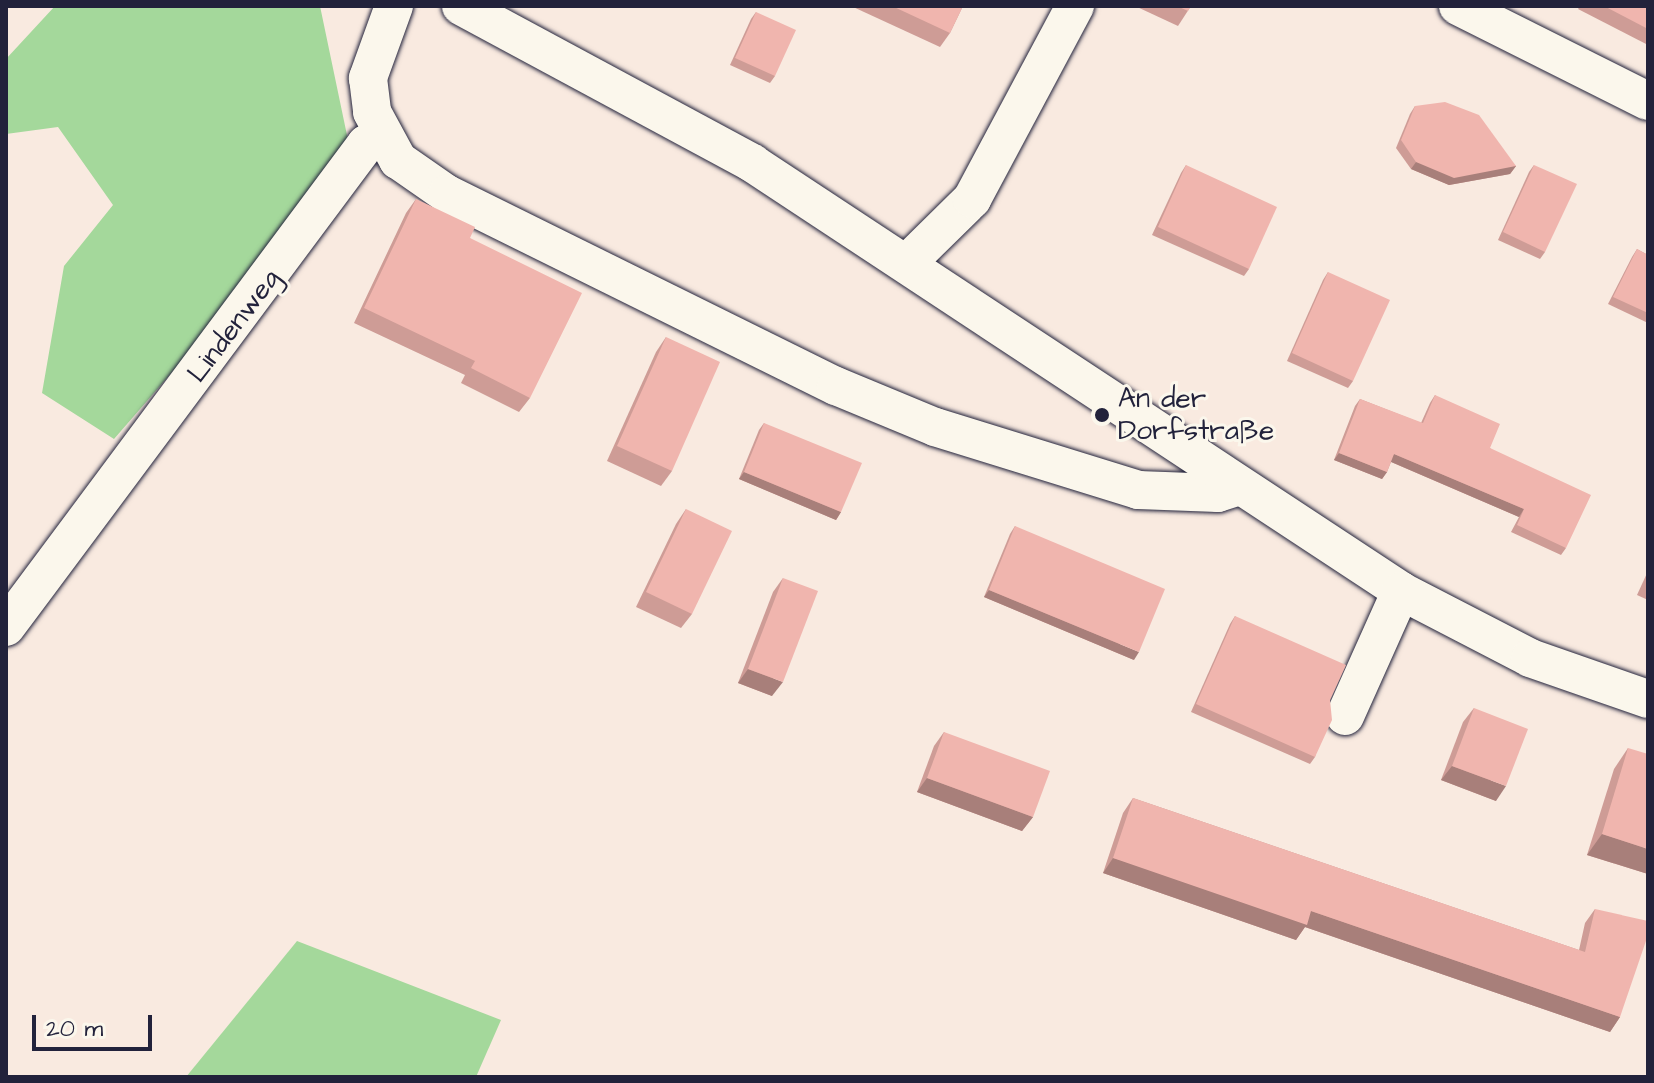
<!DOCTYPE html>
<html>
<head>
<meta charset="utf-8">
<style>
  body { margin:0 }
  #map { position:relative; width:1654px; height:1083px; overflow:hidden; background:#f9eae0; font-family:"Architects Daughter",sans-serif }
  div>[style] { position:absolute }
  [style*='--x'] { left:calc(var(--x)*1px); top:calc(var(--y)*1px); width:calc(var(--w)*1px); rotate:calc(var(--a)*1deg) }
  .green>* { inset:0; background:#a4d89b }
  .roads { filter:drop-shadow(0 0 2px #22223b) drop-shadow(0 0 2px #22223b) }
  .minor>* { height:38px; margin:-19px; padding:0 19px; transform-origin:19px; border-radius:19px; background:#fbf7ec }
  .wall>* { inset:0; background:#ce9c96 }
  .shaded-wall>* { inset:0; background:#a87f7a }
  .building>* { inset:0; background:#f0b5ae }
  .dots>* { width:22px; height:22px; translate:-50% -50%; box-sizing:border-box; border:4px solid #fbf7ec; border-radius:50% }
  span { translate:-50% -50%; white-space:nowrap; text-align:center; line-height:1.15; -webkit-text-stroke:6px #fbf7ec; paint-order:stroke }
  .street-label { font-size:28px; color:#22223b }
  .poi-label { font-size:28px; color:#22223b }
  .left { translate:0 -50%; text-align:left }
  .frame { position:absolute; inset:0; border:8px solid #22223b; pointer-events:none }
  .scale { position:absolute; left:32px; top:1015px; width:120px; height:36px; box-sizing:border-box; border:4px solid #22223b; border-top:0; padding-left:10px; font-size:24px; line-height:28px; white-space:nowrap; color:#22223b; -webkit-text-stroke:6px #fbf7ec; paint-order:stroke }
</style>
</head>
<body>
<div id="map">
  <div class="green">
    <i style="clip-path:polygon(55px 6px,320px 6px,353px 164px,114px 439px,42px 393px,64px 266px,113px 205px,58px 127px,6px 134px,6px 59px)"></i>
    <i style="clip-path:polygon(297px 941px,501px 1020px,476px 1077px,186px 1077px)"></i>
  </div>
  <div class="roads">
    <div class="minor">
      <i style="--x:394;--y:6;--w:77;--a:109.9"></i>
      <i style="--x:368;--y:78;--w:34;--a:83"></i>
      <i style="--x:372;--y:112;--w:55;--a:61.6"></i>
      <i style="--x:398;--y:160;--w:60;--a:34.8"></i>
      <i style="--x:447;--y:194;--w:434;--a:26.3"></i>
      <i style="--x:836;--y:386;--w:107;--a:22.5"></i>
      <i style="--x:935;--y:427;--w:213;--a:17.2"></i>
      <i style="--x:1138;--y:490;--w:80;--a:2.1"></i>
      <i style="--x:1218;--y:493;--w:23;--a:-18"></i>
      <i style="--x:461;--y:6;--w:331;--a:28.3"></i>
      <i style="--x:752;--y:163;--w:777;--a:33.4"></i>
      <i style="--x:1401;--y:591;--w:145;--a:27.4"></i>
      <i style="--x:1530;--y:658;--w:125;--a:19.2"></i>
      <i style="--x:1458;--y:6;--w:212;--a:26.6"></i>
      <i style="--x:908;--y:262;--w:90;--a:-44.5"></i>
      <i style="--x:972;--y:199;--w:219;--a:-61.9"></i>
      <i style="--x:6;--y:627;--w:602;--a:-53.3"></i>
      <i style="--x:366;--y:144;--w:17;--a:-28"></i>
      <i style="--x:1345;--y:716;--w:137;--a:-65.9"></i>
    </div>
  </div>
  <div class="wall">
    <i style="clip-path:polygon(851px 6px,963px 6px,950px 33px,940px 47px)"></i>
    <i style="clip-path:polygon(1135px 6px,1191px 6px,1178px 26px)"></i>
    <i style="clip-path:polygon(1580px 6px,1648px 6px,1648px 45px,1578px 9px)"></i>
    <i style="clip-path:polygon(756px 12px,775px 76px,770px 83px,730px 65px,751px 19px)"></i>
    <i style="clip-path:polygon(1415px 106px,1516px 166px,1510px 174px,1449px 185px,1411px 169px,1396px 148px,1410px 114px)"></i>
    <i style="clip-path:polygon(1186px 165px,1249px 269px,1244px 276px,1152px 235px,1181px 173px)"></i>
    <i style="clip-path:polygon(1534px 165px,1545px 252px,1540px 259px,1498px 240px,1529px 172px)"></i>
    <i style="clip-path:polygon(416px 199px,470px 238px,530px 398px,519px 412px,461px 383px,465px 375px,354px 323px,406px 213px)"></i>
    <i style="clip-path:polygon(1637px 249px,1648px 255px,1648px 323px,1608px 304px,1632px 257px)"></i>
    <i style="clip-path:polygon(1328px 272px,1353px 381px,1348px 388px,1287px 361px,1323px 280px)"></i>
    <i style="clip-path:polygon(666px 337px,672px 471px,661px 486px,607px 461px,656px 352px)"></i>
    <i style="clip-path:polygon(1435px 395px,1490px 448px,1566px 548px,1561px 555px,1511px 532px,1519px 517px,1391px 462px,1387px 472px,1382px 479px,1334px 460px,1355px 406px,1360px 399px,1421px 423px,1430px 403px)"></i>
    <i style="clip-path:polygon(764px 423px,841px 512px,836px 520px,739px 479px,759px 430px)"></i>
    <i style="clip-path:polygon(686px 509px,692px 614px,681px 628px,636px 607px,676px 524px)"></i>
    <i style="clip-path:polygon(1015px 526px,1134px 660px,984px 597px,1010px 534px)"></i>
    <i style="clip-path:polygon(1648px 571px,1648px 600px,1637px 595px)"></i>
    <i style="clip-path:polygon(783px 578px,772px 696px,738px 683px,773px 592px)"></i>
    <i style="clip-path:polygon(1235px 616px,1330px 700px,1315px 757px,1310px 764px,1191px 712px,1230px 624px)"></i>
    <i style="clip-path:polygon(1474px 708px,1496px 801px,1441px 780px,1463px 722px)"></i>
    <i style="clip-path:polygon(944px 732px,1033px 817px,1022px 831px,917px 792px,934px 746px)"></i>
    <i style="clip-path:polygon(1628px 748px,1648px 874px,1587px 855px,1614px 769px)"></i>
    <i style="clip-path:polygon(1133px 798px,1579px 950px,1585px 923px,1595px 909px,1620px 1017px,1610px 1032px,1305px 927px,1296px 940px,1103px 873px,1123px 813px)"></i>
  </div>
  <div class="shaded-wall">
    <i style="clip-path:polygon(1416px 162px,1516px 166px,1510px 174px,1449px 185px,1411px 169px)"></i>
    <i style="clip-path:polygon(1339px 453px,1387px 472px,1382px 479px,1334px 460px)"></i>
    <i style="clip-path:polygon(1394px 454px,1524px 509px,1519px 517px,1389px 461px)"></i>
    <i style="clip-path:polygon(744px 472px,841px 512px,836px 520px,739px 479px)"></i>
    <i style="clip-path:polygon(989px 590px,1139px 652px,1134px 660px,984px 597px)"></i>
    <i style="clip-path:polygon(748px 669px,783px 682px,772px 696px,738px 683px)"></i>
    <i style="clip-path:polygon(1452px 766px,1506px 786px,1496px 801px,1441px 780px)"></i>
    <i style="clip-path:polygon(927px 778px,1033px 817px,1022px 831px,917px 792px)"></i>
    <i style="clip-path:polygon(1602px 834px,1648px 849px,1648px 874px,1587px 855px)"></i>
    <i style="clip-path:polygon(1113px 858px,1311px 911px,1620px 1017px,1610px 1032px,1305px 927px,1296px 940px,1103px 873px)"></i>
  </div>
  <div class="building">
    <i style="clip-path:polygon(892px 6px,963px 6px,950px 33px)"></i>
    <i style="clip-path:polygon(1177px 6px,1191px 6px,1188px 11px)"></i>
    <i style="clip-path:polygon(1604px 6px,1648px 6px,1648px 29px)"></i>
    <i style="clip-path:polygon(756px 12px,796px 30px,775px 76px,735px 58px)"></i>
    <i style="clip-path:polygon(1445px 102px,1479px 115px,1516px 166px,1454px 178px,1416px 162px,1401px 140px,1415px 106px)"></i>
    <i style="clip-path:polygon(1186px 165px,1277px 207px,1249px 269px,1158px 227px)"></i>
    <i style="clip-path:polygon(1534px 165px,1577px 184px,1545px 252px,1503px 232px)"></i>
    <i style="clip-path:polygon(416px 199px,475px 227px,470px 238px,582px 293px,530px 398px,471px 368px,475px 361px,364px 308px)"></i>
    <i style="clip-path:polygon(1637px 249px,1648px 255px,1648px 313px,1613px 297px)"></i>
    <i style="clip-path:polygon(1328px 272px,1390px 300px,1353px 381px,1292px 353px)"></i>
    <i style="clip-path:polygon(666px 337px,720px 362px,672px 471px,617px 446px)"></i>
    <i style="clip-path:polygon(1435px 395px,1500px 424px,1490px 448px,1591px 495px,1566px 548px,1517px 525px,1524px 509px,1394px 454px,1387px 472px,1339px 453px,1360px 399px,1423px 423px)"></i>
    <i style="clip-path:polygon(764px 423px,862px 463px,841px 512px,744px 472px)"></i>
    <i style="clip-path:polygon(686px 509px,732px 531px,692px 614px,646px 592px)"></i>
    <i style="clip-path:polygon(1015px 526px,1165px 589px,1139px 652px,989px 590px)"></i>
    <i style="clip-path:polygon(783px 578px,818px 591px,783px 682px,748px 669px)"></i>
    <i style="clip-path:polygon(1235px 616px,1346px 665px,1330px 700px,1332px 720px,1315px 757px,1196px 704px)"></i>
    <i style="clip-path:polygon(1474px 708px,1528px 729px,1506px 786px,1452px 766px)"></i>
    <i style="clip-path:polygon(944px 732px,1050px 771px,1033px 817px,927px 778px)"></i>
    <i style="clip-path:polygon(1628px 748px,1648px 754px,1648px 849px,1602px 834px)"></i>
    <i style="clip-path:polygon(1133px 798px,1585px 952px,1595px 909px,1648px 921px,1648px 935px,1620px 1017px,1311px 911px,1307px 925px,1113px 858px)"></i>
  </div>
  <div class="dots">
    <i style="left:1102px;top:415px;background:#22223b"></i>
  </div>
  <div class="street-label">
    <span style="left:234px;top:326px;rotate:-53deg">Lindenweg</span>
  </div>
  <div class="poi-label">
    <span class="left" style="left:1118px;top:415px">An der<br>Dorfstraße</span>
  </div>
  <div class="frame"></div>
  <div class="scale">20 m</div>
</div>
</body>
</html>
